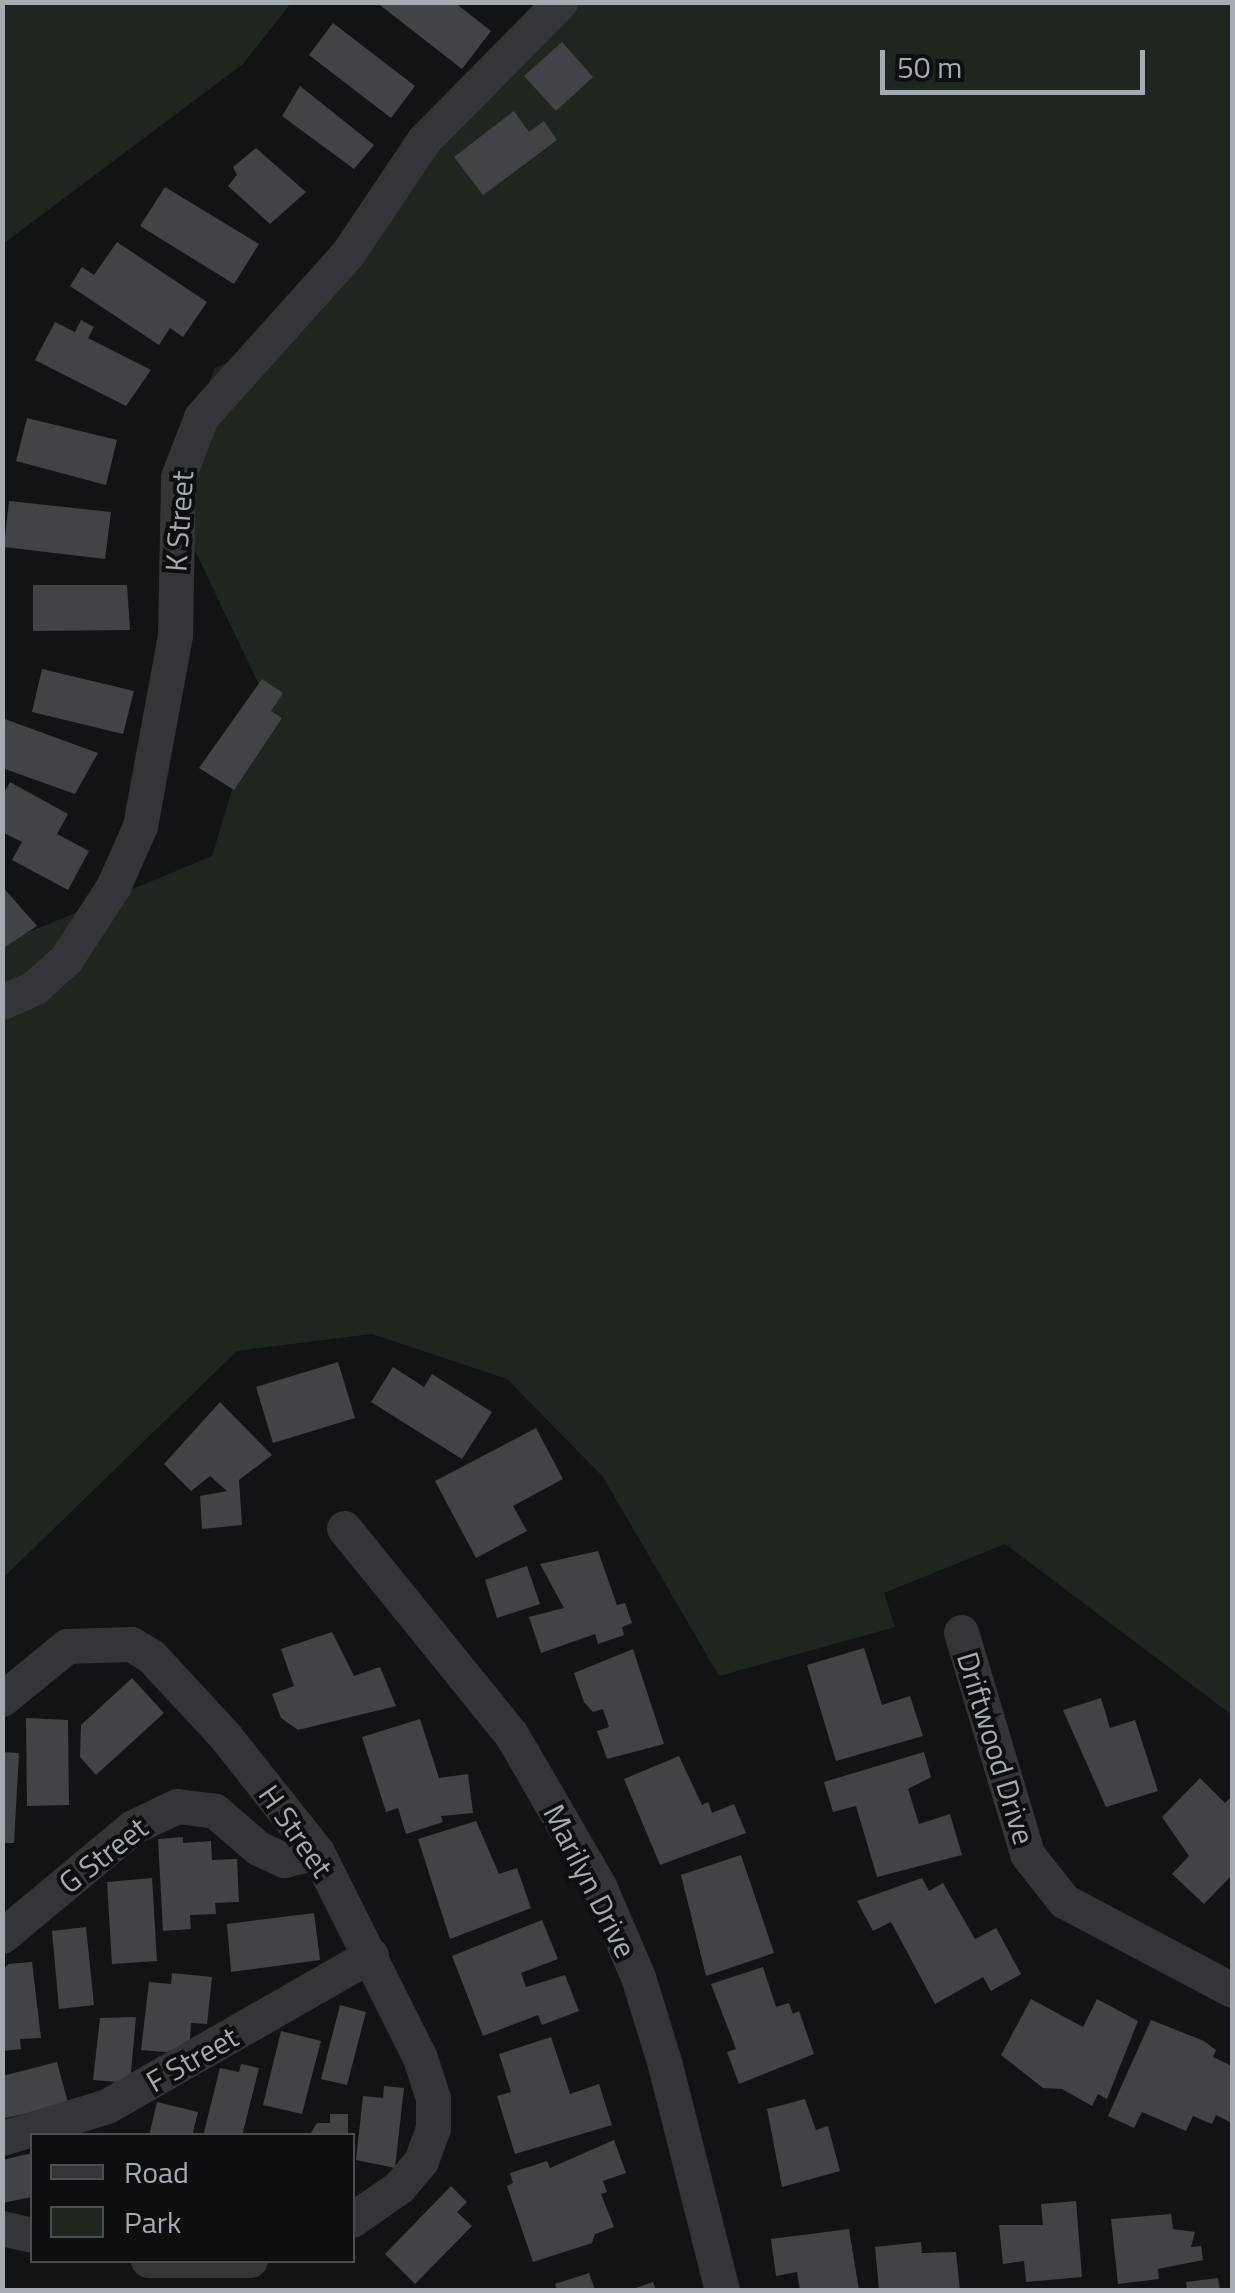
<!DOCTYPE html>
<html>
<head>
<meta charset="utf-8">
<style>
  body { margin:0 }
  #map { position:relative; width:1235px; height:2293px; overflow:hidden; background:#121314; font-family:"Titillium Web",sans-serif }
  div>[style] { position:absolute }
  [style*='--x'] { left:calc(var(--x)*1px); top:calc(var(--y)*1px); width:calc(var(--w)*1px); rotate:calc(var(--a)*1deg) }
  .green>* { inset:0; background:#1f261f }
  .building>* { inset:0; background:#424347 }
  .minor>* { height:35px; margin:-17.5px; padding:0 17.5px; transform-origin:17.5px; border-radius:17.5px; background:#343538 }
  span { translate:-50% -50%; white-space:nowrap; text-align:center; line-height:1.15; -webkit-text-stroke:8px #0d0e0f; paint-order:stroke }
  .street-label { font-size:30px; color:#a5abb3 }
  .frame { position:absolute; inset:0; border:5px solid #a5abb3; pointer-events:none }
  .legend { position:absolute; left:30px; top:2133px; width:325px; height:130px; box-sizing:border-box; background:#0d0e0f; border:2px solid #4a4d51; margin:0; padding:12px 18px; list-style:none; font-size:30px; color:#a5abb3 }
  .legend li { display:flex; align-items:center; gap:20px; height:50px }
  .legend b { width:50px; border:2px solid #4a4d51 }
  .scale { position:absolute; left:880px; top:50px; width:265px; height:45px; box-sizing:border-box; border:5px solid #a5abb3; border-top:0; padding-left:12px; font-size:30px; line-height:35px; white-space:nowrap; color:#a5abb3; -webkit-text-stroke:8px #0d0e0f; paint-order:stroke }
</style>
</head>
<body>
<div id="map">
  <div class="green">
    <i style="clip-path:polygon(3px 2px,291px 2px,291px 3px,243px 64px,3px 244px)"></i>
    <i style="clip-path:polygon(566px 3px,1232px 3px,1232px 1715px,1005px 1544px,884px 1593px,895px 1627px,719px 1676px,603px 1477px,507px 1379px,372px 1334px,237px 1351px,3px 1578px,3px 943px,212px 856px,262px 691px,165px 488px,215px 368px,296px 331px,331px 250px)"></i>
  </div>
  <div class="building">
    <i style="clip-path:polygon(376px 2px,454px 2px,491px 31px,462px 69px)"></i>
    <i style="clip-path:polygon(333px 23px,415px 86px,391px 118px,309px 55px)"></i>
    <i style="clip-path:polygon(562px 42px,593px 77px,556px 111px,524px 76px)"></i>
    <i style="clip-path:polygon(300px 86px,374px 145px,354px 169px,282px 116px)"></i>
    <i style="clip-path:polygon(514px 111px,529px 132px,544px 121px,557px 140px,483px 195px,454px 157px)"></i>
    <i style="clip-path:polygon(256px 148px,306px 192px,270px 224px,228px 186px,237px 175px,233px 167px)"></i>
    <i style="clip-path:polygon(165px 187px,259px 244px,234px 284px,140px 226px)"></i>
    <i style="clip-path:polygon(117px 242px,207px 302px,183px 337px,170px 328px,159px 345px,70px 286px,82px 267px,94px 275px)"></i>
    <i style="clip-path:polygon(81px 320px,94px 327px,88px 338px,151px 370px,126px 406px,35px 360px,55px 322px,75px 332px)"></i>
    <i style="clip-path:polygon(27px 418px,117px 440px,106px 485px,16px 461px)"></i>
    <i style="clip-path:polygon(9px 501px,111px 512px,105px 559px,4px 547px)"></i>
    <i style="clip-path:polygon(33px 585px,127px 585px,130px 630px,33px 631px)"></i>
    <i style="clip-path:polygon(42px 669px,134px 691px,123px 734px,32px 712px)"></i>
    <i style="clip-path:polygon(262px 679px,283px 693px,271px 711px,282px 718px,234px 790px,199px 768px)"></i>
    <i style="clip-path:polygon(2px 718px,98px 753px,75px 794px,2px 768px)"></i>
    <i style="clip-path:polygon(10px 782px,68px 814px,57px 834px,89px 851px,68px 890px,12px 860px,22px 842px,2px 832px,2px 796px)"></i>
    <i style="clip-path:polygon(2px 886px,37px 926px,2px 949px)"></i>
    <i style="clip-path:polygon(338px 1362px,355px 1418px,273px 1443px,256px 1387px)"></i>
    <i style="clip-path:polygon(393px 1367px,424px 1387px,432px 1374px,492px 1412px,462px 1459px,371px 1402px)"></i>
    <i style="clip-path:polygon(220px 1402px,272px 1455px,239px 1480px,242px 1525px,202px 1529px,200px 1496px,227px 1491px,210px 1476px,191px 1491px,164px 1464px)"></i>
    <i style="clip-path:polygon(536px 1428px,563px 1479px,513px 1506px,527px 1531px,476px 1558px,435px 1481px)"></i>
    <i style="clip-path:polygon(598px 1551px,617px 1605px,625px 1603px,632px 1623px,622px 1627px,624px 1635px,598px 1644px,595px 1634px,541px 1653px,529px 1617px,564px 1608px,540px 1564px)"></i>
    <i style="clip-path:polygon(527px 1566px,540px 1604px,497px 1618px,485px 1580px)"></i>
    <i style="clip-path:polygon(332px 1632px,354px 1676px,380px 1667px,396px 1706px,298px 1730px,281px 1718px,272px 1694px,294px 1686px,281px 1649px)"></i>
    <i style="clip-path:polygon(864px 1648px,882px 1705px,910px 1696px,923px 1736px,836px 1761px,807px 1665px)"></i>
    <i style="clip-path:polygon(633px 1649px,664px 1744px,607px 1759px,597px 1731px,609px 1727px,603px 1709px,593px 1712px,584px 1702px,574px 1673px)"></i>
    <i style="clip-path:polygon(132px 1678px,164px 1713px,96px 1775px,80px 1757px,81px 1725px)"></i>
    <i style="clip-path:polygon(1101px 1698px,1110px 1728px,1135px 1720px,1158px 1791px,1106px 1807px,1063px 1710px)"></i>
    <i style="clip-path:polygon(26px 1718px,68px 1720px,69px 1805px,27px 1806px)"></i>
    <i style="clip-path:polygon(420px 1719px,439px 1778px,468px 1774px,473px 1813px,441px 1816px,443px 1822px,406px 1834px,398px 1808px,386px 1812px,362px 1737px)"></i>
    <i style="clip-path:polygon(2px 1752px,19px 1753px,14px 1843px,2px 1843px)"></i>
    <i style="clip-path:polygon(924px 1752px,931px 1777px,908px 1789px,919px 1824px,950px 1814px,962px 1855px,877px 1877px,856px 1806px,833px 1812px,824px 1782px)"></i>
    <i style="clip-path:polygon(679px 1756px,702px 1805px,708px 1802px,712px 1813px,734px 1804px,746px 1833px,660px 1865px,624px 1779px)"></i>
    <i style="clip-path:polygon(1200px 1778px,1225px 1803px,1232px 1796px,1232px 1875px,1204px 1904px,1172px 1874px,1189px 1856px,1162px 1817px)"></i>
    <i style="clip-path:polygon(476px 1821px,499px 1874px,517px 1868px,531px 1908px,450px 1939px,418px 1839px)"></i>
    <i style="clip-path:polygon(183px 1837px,183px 1843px,211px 1841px,212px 1860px,237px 1859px,239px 1902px,215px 1903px,216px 1914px,190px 1915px,191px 1929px,163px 1931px,158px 1839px)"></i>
    <i style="clip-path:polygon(741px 1855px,774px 1953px,706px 1976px,681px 1875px)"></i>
    <i style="clip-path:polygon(152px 1878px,157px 1961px,112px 1964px,107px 1882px)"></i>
    <i style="clip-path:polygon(922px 1878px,929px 1891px,943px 1883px,975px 1939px,996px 1928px,1021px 1974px,991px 1991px,983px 1977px,935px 2004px,891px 1922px,873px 1931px,857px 1901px)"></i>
    <i style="clip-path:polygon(314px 1913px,320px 1960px,231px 1972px,227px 1924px)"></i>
    <i style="clip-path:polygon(542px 1920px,558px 1959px,521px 1973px,526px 1987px,565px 1975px,579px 2011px,542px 2025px,538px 2015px,483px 2036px,452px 1956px)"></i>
    <i style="clip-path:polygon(86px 1927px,94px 2005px,59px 2009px,52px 1931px)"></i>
    <i style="clip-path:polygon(32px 1962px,41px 2038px,20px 2039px,21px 2049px,2px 2051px,2px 1972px,8px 1964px)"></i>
    <i style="clip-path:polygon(763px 1967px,776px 2007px,789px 2003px,793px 2014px,799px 2011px,814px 2054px,739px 2084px,727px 2052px,736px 2049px,711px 1984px)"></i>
    <i style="clip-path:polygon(172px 1973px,212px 1977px,207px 2024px,191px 2023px,189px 2054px,141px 2050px,149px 1982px,171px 1984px)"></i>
    <i style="clip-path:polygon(1031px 1999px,1083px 2027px,1097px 1999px,1138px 2021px,1107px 2099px,1098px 2094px,1092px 2106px,1062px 2089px,1043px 2088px,1001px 2055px)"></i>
    <i style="clip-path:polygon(340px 2005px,366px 2012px,347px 2085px,321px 2079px)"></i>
    <i style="clip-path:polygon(136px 2017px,130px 2083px,93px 2080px,100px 2018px)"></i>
    <i style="clip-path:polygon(1151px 2020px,1204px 2041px,1216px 2050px,1213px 2057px,1232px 2066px,1232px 2123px,1216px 2115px,1212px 2124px,1193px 2116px,1186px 2131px,1142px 2112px,1134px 2128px,1108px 2116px)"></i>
    <i style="clip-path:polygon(281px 2031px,321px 2041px,302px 2114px,263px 2105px)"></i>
    <i style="clip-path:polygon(551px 2037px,570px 2094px,599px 2084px,612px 2125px,515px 2154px,497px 2096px,511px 2092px,499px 2054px)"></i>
    <i style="clip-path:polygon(57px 2062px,68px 2103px,2px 2119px,2px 2076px)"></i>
    <i style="clip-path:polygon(241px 2064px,259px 2068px,242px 2136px,203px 2136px,220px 2068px,239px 2072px)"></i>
    <i style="clip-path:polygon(384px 2086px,404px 2088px,395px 2168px,356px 2160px,363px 2096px,383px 2098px)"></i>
    <i style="clip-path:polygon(805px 2099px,816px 2130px,828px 2126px,840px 2171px,782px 2187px,767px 2109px)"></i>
    <i style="clip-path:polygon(157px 2102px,198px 2112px,192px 2136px,149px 2136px)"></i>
    <i style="clip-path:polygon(330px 2114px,348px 2114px,348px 2136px,309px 2136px,317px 2123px,330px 2123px)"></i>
    <i style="clip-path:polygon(614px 2140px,626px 2173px,603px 2181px,607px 2192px,601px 2194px,614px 2227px,595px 2234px,592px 2243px,533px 2262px,507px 2186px,513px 2183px,510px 2173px,547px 2161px,550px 2168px)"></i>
    <i style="clip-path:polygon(32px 2153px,32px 2197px,2px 2203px,2px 2160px)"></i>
    <i style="clip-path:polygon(451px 2186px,467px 2202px,457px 2212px,472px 2226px,415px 2284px,385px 2254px)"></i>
    <i style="clip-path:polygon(1076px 2201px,1082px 2277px,1026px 2282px,1024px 2261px,1003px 2264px,999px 2225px,1043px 2225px,1041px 2204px)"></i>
    <i style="clip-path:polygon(1171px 2214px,1173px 2229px,1195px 2232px,1191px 2247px,1201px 2246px,1203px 2260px,1158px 2269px,1159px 2279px,1118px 2284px,1111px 2219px)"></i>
    <i style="clip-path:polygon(849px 2229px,859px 2290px,800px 2290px,797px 2272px,776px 2276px,771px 2239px)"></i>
    <i style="clip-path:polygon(921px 2242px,922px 2253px,956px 2252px,960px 2290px,879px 2290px,875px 2247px)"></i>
    <i style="clip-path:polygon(589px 2273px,595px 2290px,557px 2290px,555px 2284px)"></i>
    <i style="clip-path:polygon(1218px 2278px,1220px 2290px,1187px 2290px,1186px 2282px)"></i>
    <i style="clip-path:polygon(653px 2282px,656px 2290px,630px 2290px)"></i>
  </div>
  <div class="minor">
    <i style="--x:2;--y:1002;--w:35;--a:-24"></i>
    <i style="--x:34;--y:988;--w:43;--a:-42.2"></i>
    <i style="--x:66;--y:959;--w:86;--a:-56.9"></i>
    <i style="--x:113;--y:887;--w:67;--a:-66.1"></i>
    <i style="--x:140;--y:826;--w:194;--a:-79.6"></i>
    <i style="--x:175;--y:635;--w:158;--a:-88.9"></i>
    <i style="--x:178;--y:477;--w:64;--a:-69"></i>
    <i style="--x:201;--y:417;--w:220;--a:-48.1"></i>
    <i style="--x:348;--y:253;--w:136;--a:-56.1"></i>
    <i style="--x:424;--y:140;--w:194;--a:-45.4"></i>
    <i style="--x:344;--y:1528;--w:265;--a:51"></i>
    <i style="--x:511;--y:1734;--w:176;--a:59.9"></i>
    <i style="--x:599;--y:1886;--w:99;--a:66.8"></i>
    <i style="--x:638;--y:1977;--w:92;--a:72.9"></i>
    <i style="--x:665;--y:2065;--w:232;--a:75.8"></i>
    <i style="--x:961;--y:1632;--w:232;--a:73.4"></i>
    <i style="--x:1027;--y:1854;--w:60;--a:51.8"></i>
    <i style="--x:1064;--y:1901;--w:190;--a:27.9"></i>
    <i style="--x:2;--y:1699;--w:84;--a:-39.2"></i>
    <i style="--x:67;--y:1646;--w:64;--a:-1.8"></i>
    <i style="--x:131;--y:1644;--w:23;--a:31"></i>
    <i style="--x:151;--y:1656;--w:109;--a:47.2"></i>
    <i style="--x:225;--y:1736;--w:148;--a:51.6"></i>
    <i style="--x:317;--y:1852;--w:230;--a:63.4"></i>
    <i style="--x:420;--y:2058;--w:42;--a:72"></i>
    <i style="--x:433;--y:2098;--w:30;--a:90"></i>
    <i style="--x:433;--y:2128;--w:35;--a:110"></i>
    <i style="--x:421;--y:2161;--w:34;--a:130"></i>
    <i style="--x:399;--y:2187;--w:57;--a:144.9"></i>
    <i style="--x:2;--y:1936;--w:170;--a:-39.8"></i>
    <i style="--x:133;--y:1827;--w:49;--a:-25.5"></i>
    <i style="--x:177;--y:1806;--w:38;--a:7"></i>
    <i style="--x:215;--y:1811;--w:57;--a:40.7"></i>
    <i style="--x:258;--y:1848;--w:29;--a:25"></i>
    <i style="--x:284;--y:1860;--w:34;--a:-14"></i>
    <i style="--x:2;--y:2138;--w:110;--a:-16.9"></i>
    <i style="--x:107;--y:2106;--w:304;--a:-29.8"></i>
    <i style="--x:2;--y:2228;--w:31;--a:13"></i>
    <i style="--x:148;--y:2260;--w:102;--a:0"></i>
  </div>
  <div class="street-label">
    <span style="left:179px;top:521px;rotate:-86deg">K Street</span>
    <span style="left:996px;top:1748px;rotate:73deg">Driftwood Drive</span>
    <span style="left:296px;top:1831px;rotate:55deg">H Street</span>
    <span style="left:103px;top:1855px;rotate:-38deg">G Street</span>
    <span style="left:590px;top:1881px;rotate:63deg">Marilyn Drive</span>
    <span style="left:192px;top:2059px;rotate:-30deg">F Street</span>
  </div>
  <div class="frame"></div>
  <ul class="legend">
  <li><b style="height:12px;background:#343538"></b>Road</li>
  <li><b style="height:28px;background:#1f261f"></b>Park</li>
  </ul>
  <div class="scale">50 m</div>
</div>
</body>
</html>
